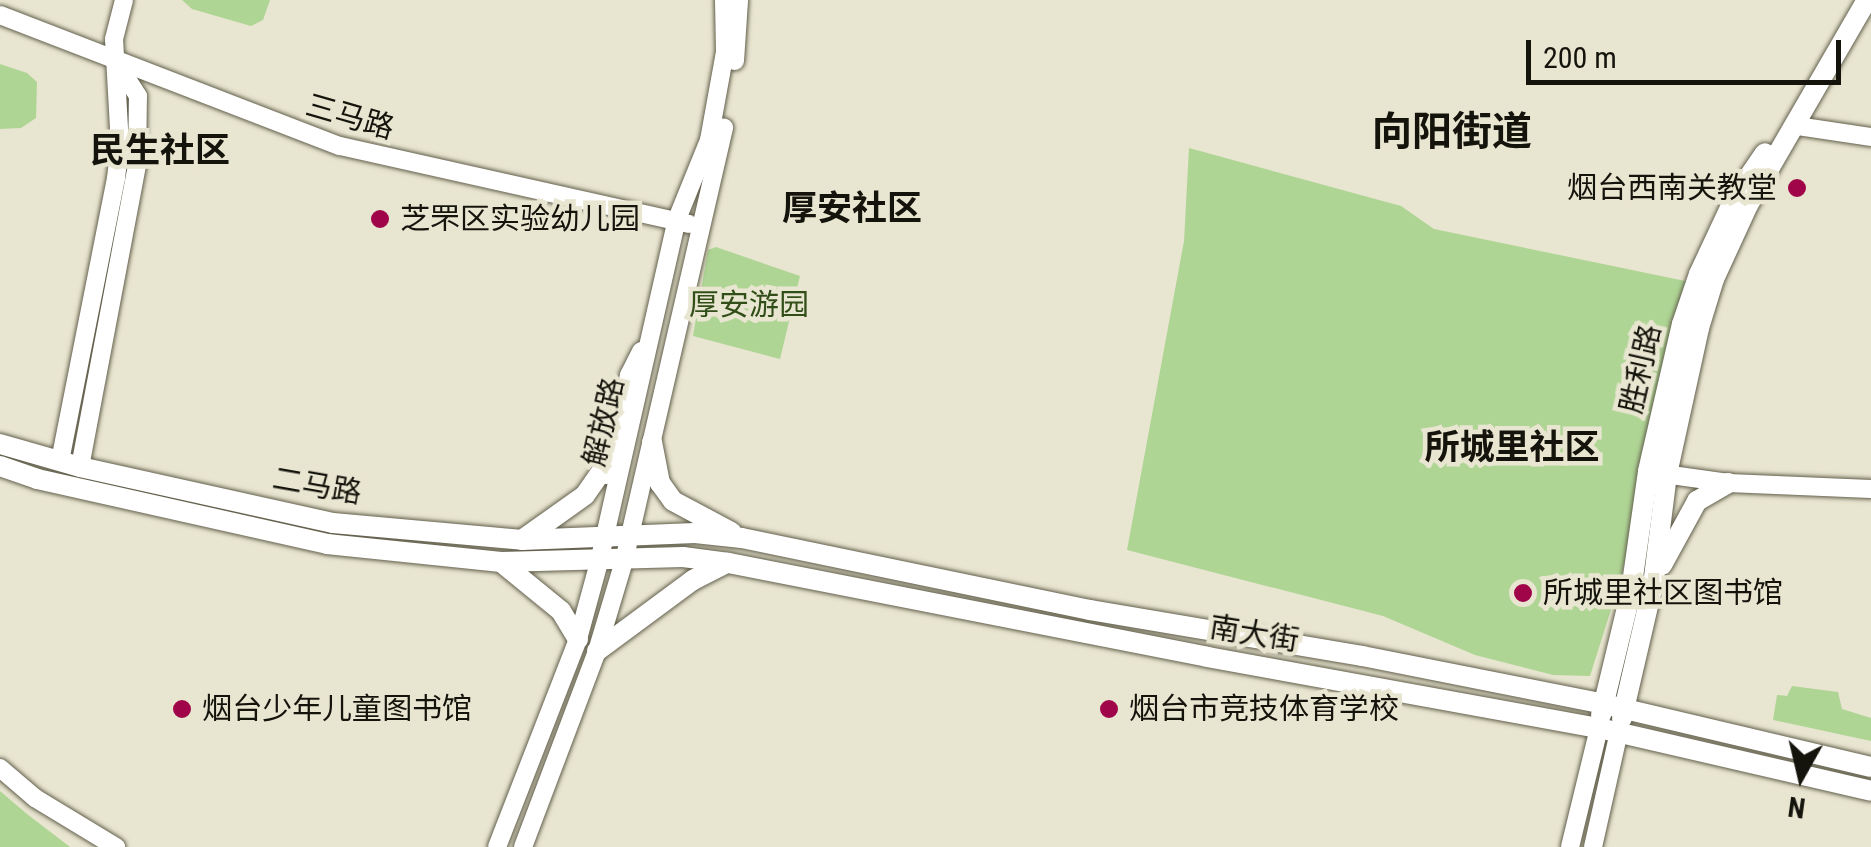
<!DOCTYPE html>
<html>
<head>
<meta charset="utf-8">
<style>
  body { margin:0 }
  #map { position:relative; width:1871px; height:847px; overflow:hidden; background:#e8e5d0; font-family:"Roboto Condensed","Noto Sans SC",sans-serif }
  div>[style] { position:absolute }
  [style*='--x'] { left:calc(var(--x)*1px); top:calc(var(--y)*1px); width:calc(var(--w)*1px); rotate:calc(var(--a)*1deg) }
  .green>* { inset:0; background:#afd595 }
  .roads { filter:drop-shadow(0 0 2px #625f4c) drop-shadow(0 0 2px #625f4c) }
  .secondary>* { height:18px; margin:-9px; padding:0 9px; transform-origin:9px; border-radius:9px; background:#fff }
  .primary>* { height:20px; margin:-10px; padding:0 10px; transform-origin:10px; border-radius:10px; background:#fff }
  .dots>* { width:28px; height:28px; translate:-50% -50%; box-sizing:border-box; border:5px solid #e8e5d0; border-radius:50% }
  span { translate:-50% -50%; white-space:nowrap; text-align:center; line-height:1.15; -webkit-text-stroke:9px #e8e5d0; paint-order:stroke }
  .street-label { font-size:30px; color:#15140c }
  .poi-label { font-size:30px; color:#15140c }
  .right { translate:-100% -50%; text-align:right }
  .left { translate:0 -50%; text-align:left }
  .park-label { font-size:30px; color:#314e18 }
  .quarter-label { font-size:35px; color:#15140c; font-weight:700 }
  .district-label { font-size:40px; color:#15140c; font-weight:700 }
  .north { position:absolute; left:1751px; top:727px; width:100px; height:100px; -webkit-text-stroke:8px #e8e5d0; paint-order:stroke; rotate:188deg; font-size:28px; font-weight:700; line-height:40px; text-align:center; color:#15140c }
  .north::after { content:''; display:block; margin:auto; width:35px; height:45px; background:#15140c; clip-path:polygon(50% 0,100% 100%,50% 72%,0 100%) }
  .scale { position:absolute; left:1526px; top:40px; width:315px; height:45px; box-sizing:border-box; border:5px solid #15140c; border-top:0; padding-left:12px; font-size:30px; line-height:35px; white-space:nowrap; color:#15140c; -webkit-text-stroke:8px #e8e5d0; paint-order:stroke }
</style>
</head>
<body>
<div id="map">
  <div class="green">
    <i style="clip-path:polygon(182px 0,270px 0,263px 20px,251px 26px,192px 9px)"></i>
    <i style="clip-path:polygon(0 64px,27px 73px,37px 82px,36px 118px,21px 128px,0 129px)"></i>
    <i style="clip-path:polygon(1189px 148px,1401px 206px,1434px 229px,1690px 282px,1620px 581px,1590px 676px,1553px 675px,1475px 655px,1383px 616px,1127px 550px,1184px 241px)"></i>
    <i style="clip-path:polygon(716px 247px,800px 276px,780px 359px,693px 336px,708px 250px)"></i>
    <i style="clip-path:polygon(1792px 686px,1838px 692px,1842px 709px,1871px 718px,1871px 741px,1773px 720px,1777px 695px,1787px 696px)"></i>
    <i style="clip-path:polygon(0 791px,27px 814px,70px 847px,0 847px)"></i>
  </div>
  <div class="roads">
    <div class="secondary">
      <i style="--x:0;--y:15;--w:364;--a:21.1"></i>
      <i style="--x:340;--y:146;--w:358;--a:12.6"></i>
      <i style="--x:735;--y:61;--w:61;--a:-86.2"></i>
      <i style="--x:1797;--y:126;--w:75;--a:8.5"></i>
      <i style="--x:60;--y:461;--w:288;--a:-78.8"></i>
      <i style="--x:116;--y:178;--w:32;--a:-83"></i>
      <i style="--x:120;--y:146;--w:107;--a:-93.2"></i>
      <i style="--x:114;--y:39;--w:40;--a:-75.6"></i>
      <i style="--x:80;--y:467;--w:308;--a:-79.3"></i>
      <i style="--x:137;--y:164;--w:68;--a:-89.2"></i>
      <i style="--x:138;--y:96;--w:43;--a:-122.6"></i>
      <i style="--x:1657;--y:473;--w:72;--a:8"></i>
      <i style="--x:1728;--y:483;--w:143;--a:2.4"></i>
      <i style="--x:606;--y:475;--w:103;--a:-77"></i>
      <i style="--x:629;--y:375;--w:27;--a:-63"></i>
      <i style="--x:0;--y:768;--w:46;--a:40.6"></i>
      <i style="--x:35;--y:798;--w:95;--a:31.2"></i>
      <i style="--x:497;--y:847;--w:223;--a:-68.7"></i>
      <i style="--x:578;--y:639;--w:80;--a:-74.7"></i>
      <i style="--x:599;--y:562;--w:352;--a:-77.2"></i>
      <i style="--x:677;--y:219;--w:85;--a:-67.9"></i>
      <i style="--x:709;--y:140;--w:89;--a:-79.7"></i>
      <i style="--x:725;--y:52;--w:52;--a:-91.1"></i>
      <i style="--x:523;--y:847;--w:210;--a:-69.3"></i>
      <i style="--x:597;--y:651;--w:94;--a:-73.3"></i>
      <i style="--x:624;--y:561;--w:445;--a:-77"></i>
      <i style="--x:1570;--y:847;--w:122;--a:-76.3"></i>
      <i style="--x:1593;--y:847;--w:118;--a:-77.3"></i>
    </div>
    <div class="primary">
      <i style="--x:652;--y:442;--w:42;--a:79"></i>
      <i style="--x:660;--y:483;--w:22;--a:54"></i>
      <i style="--x:673;--y:501;--w:66;--a:28.1"></i>
      <i style="--x:0;--y:444;--w:83;--a:16"></i>
      <i style="--x:80;--y:467;--w:259;--a:12.5"></i>
      <i style="--x:333;--y:523;--w:190;--a:5.1"></i>
      <i style="--x:522;--y:540;--w:173;--a:-2.3"></i>
      <i style="--x:695;--y:533;--w:47;--a:6.1"></i>
      <i style="--x:742;--y:538;--w:355;--a:11.7"></i>
      <i style="--x:1090;--y:610;--w:276;--a:9.6"></i>
      <i style="--x:1362;--y:656;--w:247;--a:11.2"></i>
      <i style="--x:1604;--y:704;--w:274;--a:13.3"></i>
      <i style="--x:0;--y:466;--w:39;--a:19"></i>
      <i style="--x:37;--y:479;--w:297;--a:12.6"></i>
      <i style="--x:327;--y:544;--w:175;--a:5.9"></i>
      <i style="--x:501;--y:562;--w:182;--a:-1.6"></i>
      <i style="--x:683;--y:557;--w:46;--a:7.4"></i>
      <i style="--x:729;--y:563;--w:487;--a:11.1"></i>
      <i style="--x:1207;--y:657;--w:398;--a:10.3"></i>
      <i style="--x:1599;--y:728;--w:279;--a:13"></i>
      <i style="--x:522;--y:540;--w:77;--a:-35.5"></i>
      <i style="--x:585;--y:495;--w:39;--a:-55"></i>
      <i style="--x:501;--y:562;--w:77;--a:39.2"></i>
      <i style="--x:561;--y:611;--w:33;--a:59"></i>
      <i style="--x:1662;--y:565;--w:73;--a:-61.3"></i>
      <i style="--x:1697;--y:501;--w:36;--a:-30"></i>
      <i style="--x:597;--y:651;--w:119;--a:-36.5"></i>
      <i style="--x:693;--y:580;--w:38;--a:-27"></i>
      <i style="--x:1601;--y:715;--w:128;--a:-76.4"></i>
      <i style="--x:1631;--y:591;--w:121;--a:-81.9"></i>
      <i style="--x:1648;--y:471;--w:151;--a:-77"></i>
      <i style="--x:1682;--y:324;--w:53;--a:-71.2"></i>
      <i style="--x:1699;--y:274;--w:85;--a:-64.9"></i>
      <i style="--x:1735;--y:197;--w:53;--a:-55.7"></i>
      <i style="--x:1622;--y:718;--w:137;--a:-76.9"></i>
      <i style="--x:1653;--y:585;--w:112;--a:-82.8"></i>
      <i style="--x:1667;--y:474;--w:149;--a:-77.6"></i>
      <i style="--x:1699;--y:328;--w:51;--a:-73"></i>
      <i style="--x:1714;--y:279;--w:81;--a:-65.3"></i>
      <i style="--x:1748;--y:205;--w:237;--a:-59.9"></i>
    </div>
  </div>
  <div class="dots">
    <i style="left:1797px;top:188px;background:#a00549"></i>
    <i style="left:380px;top:219px;background:#a00549"></i>
    <i style="left:1523px;top:593px;background:#a00549"></i>
    <i style="left:182px;top:709px;background:#a00549"></i>
    <i style="left:1109px;top:709px;background:#a00549"></i>
  </div>
  <div class="street-label">
    <span style="left:350px;top:117px;rotate:16deg">三马路</span>
    <span style="left:1641px;top:369px;rotate:-77deg">胜利路</span>
    <span style="left:604px;top:422px;rotate:-77deg">解放路</span>
    <span style="left:317px;top:486px;rotate:10deg">二马路</span>
    <span style="left:1254px;top:634px;rotate:9deg">南大街</span>
  </div>
  <div class="poi-label">
    <span class="right" style="left:1777px;top:188px">烟台西南关教堂</span>
    <span class="left" style="left:400px;top:219px">芝罘区实验幼儿园</span>
    <span class="left" style="left:1543px;top:593px">所城里社区图书馆</span>
    <span class="left" style="left:202px;top:709px">烟台少年儿童图书馆</span>
    <span class="left" style="left:1129px;top:709px">烟台市竞技体育学校</span>
  </div>
  <div class="park-label">
    <span style="left:749px;top:305px">厚安游园</span>
  </div>
  <div class="quarter-label">
    <span style="left:160px;top:151px">民生社区</span>
    <span style="left:852px;top:209px">厚安社区</span>
    <span style="left:1512px;top:448px">所城里社区</span>
  </div>
  <div class="district-label">
    <span style="left:1452px;top:132px">向阳街道</span>
  </div>
  <div class="north">N</div>
  <div class="scale">200 m</div>
</div>
</body>
</html>
